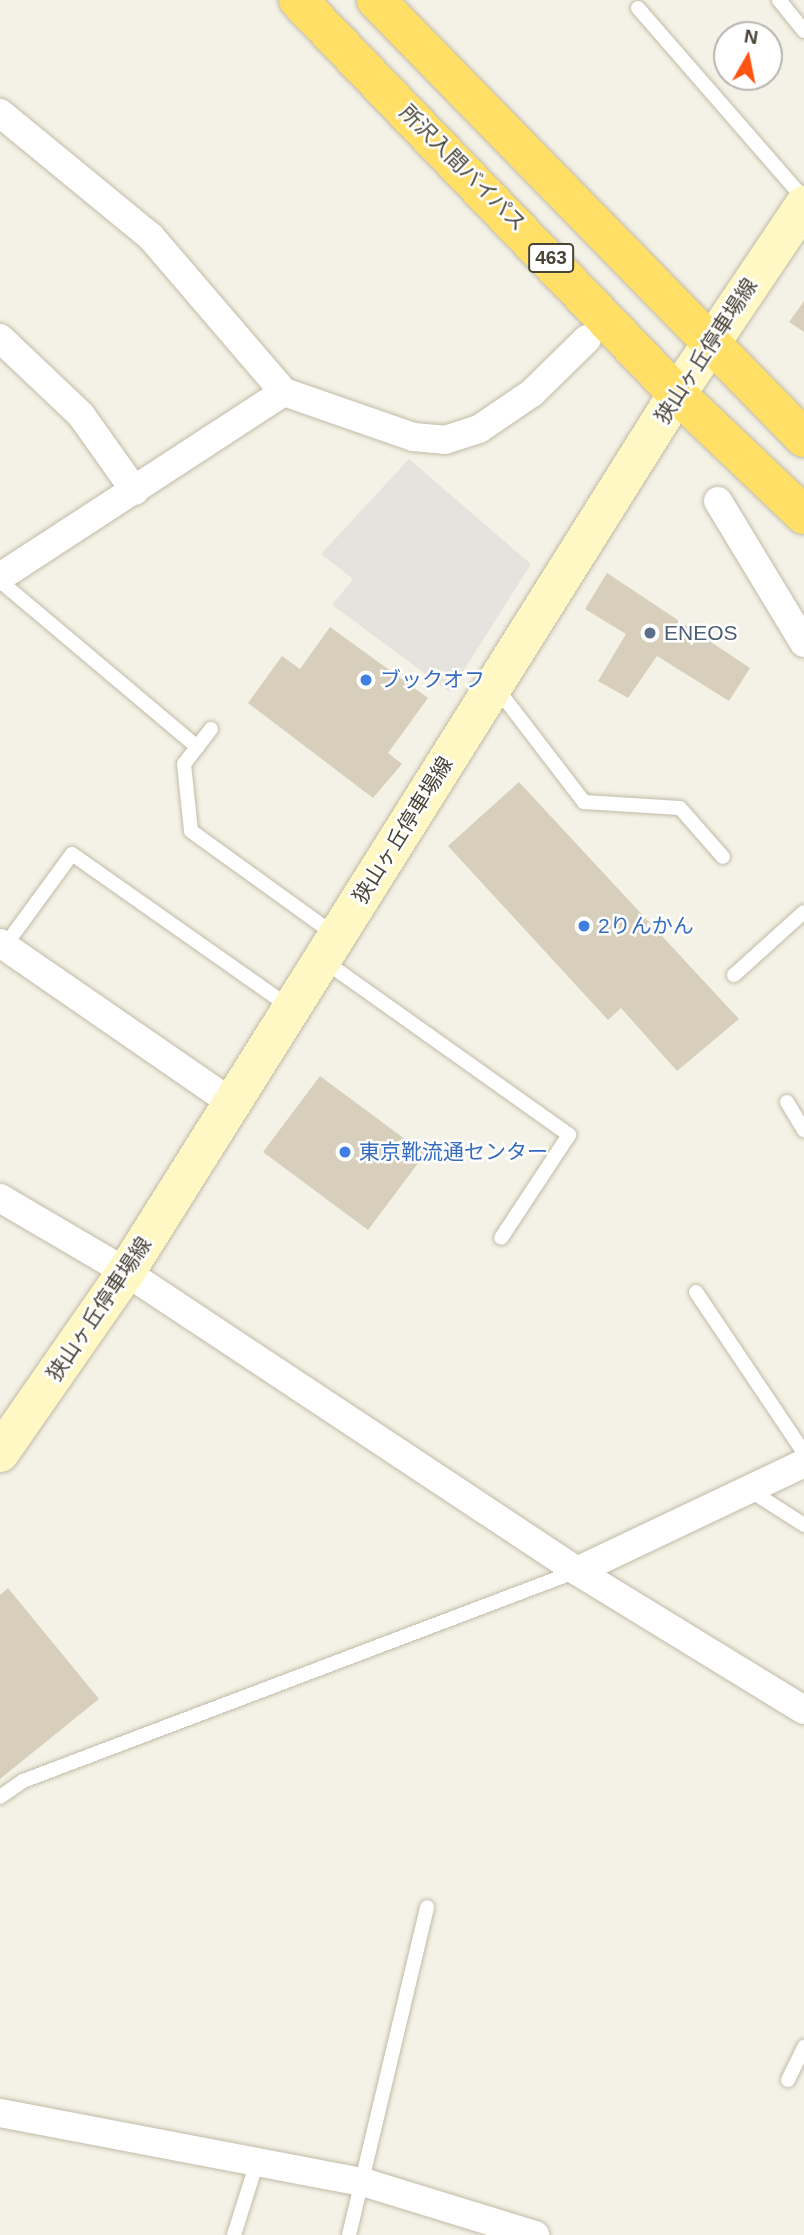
<!DOCTYPE html>
<html>
<head>
<meta charset="utf-8">
<style>
  body { margin:0 }
  #map { position:relative; width:804px; height:2235px; overflow:hidden; background:#f4f2e6; font-family:Arial,"Noto Sans JP",sans-serif }
  div>[style] { position:absolute }
  [style*='--x'] { left:calc(var(--x)*1px); top:calc(var(--y)*1px); width:calc(var(--w)*1px); rotate:calc(var(--a)*1deg) }
  .parking>* { inset:0; background:#e5e3de }
  .building>* { inset:0; background:#d7cfbb }
  .roads { filter:drop-shadow(0 0 2px #c1bba8) drop-shadow(0 0 2px #c1bba8) }
  .lane>* { height:14px; margin:-7px; padding:0 7px; transform-origin:7px; border-radius:7px; background:#fff }
  .street>* { height:28px; margin:-14px; padding:0 14px; transform-origin:14px; border-radius:14px; background:#fff }
  .secondary>* { height:38px; margin:-19px; padding:0 19px; transform-origin:19px; border-radius:19px; background:#fff8c5 }
  .highway>* { height:38px; margin:-19px; padding:0 19px; transform-origin:19px; border-radius:19px; background:#ffdf66 }
  .dots>* { width:19px; height:19px; translate:-50% -50%; box-sizing:border-box; border:4px solid #fff; border-radius:50% }
  span { translate:-50% -50%; white-space:nowrap; text-align:center; line-height:1.15; -webkit-text-stroke:5px #fff; paint-order:stroke }
  .shield-label span { padding:2px 5px; background:#fff; border:2px solid; border-radius:5px; -webkit-text-stroke-width:0 }
  .shield-label { font-size:19px; color:#484335; font-weight:700 }
  .street-label { font-size:21px; color:#484335 }
  .service-label { font-size:21px; color:#4e5e75 }
  .left { translate:0 -50%; text-align:left }
  .shop-label { font-size:21px; color:#366cbe }
  .north { position:absolute; left:713px; top:21px; width:70px; height:70px; box-sizing:border-box; background:#fff; border:2px solid #b6b4ae; border-radius:50%; rotate:9deg; font-size:19px; font-weight:700; line-height:28px; text-align:center; color:#484335 }
  .north::after { content:''; display:block; margin:auto; width:24px; height:32px; background:#ff5312; clip-path:polygon(50% 0,100% 100%,50% 72%,0 100%) }
</style>
</head>
<body>
<div id="map">
  <div class="parking">
    <i style="clip-path:polygon(409px 459px,531px 564px,450px 692px,332px 605px,353px 579px,321px 554px)"></i>
  </div>
  <div class="building">
    <i style="clip-path:polygon(804px 301px,804px 332px,789px 322px)"></i>
    <i style="clip-path:polygon(607px 573px,750px 668px,729px 701px,657px 656px,628px 698px,598px 681px,626px 634px,585px 609px)"></i>
    <i style="clip-path:polygon(330px 627px,428px 698px,388px 753px,402px 764px,373px 798px,248px 703px,282px 656px,300px 669px)"></i>
    <i style="clip-path:polygon(519px 782px,739px 1019px,677px 1071px,621px 1008px,608px 1020px,448px 846px)"></i>
    <i style="clip-path:polygon(320px 1076px,425px 1154px,368px 1230px,263px 1152px)"></i>
    <i style="clip-path:polygon(8px 1588px,99px 1699px,0 1779px,0 1595px)"></i>
  </div>
  <div class="roads">
    <div class="lane">
      <i style="--x:779;--y:0;--w:40;--a:51"></i>
      <i style="--x:638;--y:8;--w:253;--a:49"></i>
      <i style="--x:0;--y:581;--w:258;--a:40.1"></i>
      <i style="--x:495;--y:686;--w:146;--a:52.5"></i>
      <i style="--x:584;--y:802;--w:96;--a:3.6"></i>
      <i style="--x:680;--y:808;--w:65;--a:48.7"></i>
      <i style="--x:211;--y:729;--w:44;--a:127.6"></i>
      <i style="--x:184;--y:764;--w:67;--a:84"></i>
      <i style="--x:191;--y:831;--w:178;--a:35.8"></i>
      <i style="--x:4;--y:947;--w:115;--a:-53.8"></i>
      <i style="--x:72;--y:854;--w:266;--a:35.1"></i>
      <i style="--x:323;--y:960;--w:302;--a:35.4"></i>
      <i style="--x:569;--y:1135;--w:123;--a:123.4"></i>
      <i style="--x:734;--y:975;--w:94;--a:-42"></i>
      <i style="--x:787;--y:1102;--w:33;--a:59"></i>
      <i style="--x:696;--y:1292;--w:194;--a:56.1"></i>
      <i style="--x:748;--y:1489;--w:67;--a:32.7"></i>
      <i style="--x:0;--y:1797;--w:28;--a:-35"></i>
      <i style="--x:23;--y:1781;--w:592;--a:-20.76"></i>
      <i style="--x:788;--y:2080;--w:37;--a:-64"></i>
      <i style="--x:234;--y:2235;--w:77;--a:-72.5"></i>
      <i style="--x:349;--y:2235;--w:337;--a:-76.6"></i>
    </div>
    <div class="street">
      <i style="--x:0;--y:113;--w:195;--a:39.4"></i>
      <i style="--x:151;--y:237;--w:204;--a:49.4"></i>
      <i style="--x:0;--y:338;--w:112;--a:43.5"></i>
      <i style="--x:81;--y:415;--w:93;--a:54.6"></i>
      <i style="--x:718;--y:501;--w:166;--a:58.8"></i>
      <i style="--x:0;--y:577;--w:339;--a:-33.1"></i>
      <i style="--x:284;--y:392;--w:137;--a:19.2"></i>
      <i style="--x:413;--y:437;--w:32;--a:5"></i>
      <i style="--x:445;--y:440;--w:36;--a:-18"></i>
      <i style="--x:479;--y:429;--w:64;--a:-34.2"></i>
      <i style="--x:532;--y:393;--w:77;--a:-44.5"></i>
      <i style="--x:0;--y:943;--w:282;--a:34.6"></i>
      <i style="--x:0;--y:1198;--w:146;--a:30.4"></i>
      <i style="--x:126;--y:1272;--w:541;--a:33.54"></i>
      <i style="--x:577;--y:1571;--w:266;--a:31.5"></i>
      <i style="--x:577;--y:1571;--w:251;--a:-25.4"></i>
      <i style="--x:0;--y:2113;--w:373;--a:10.8"></i>
      <i style="--x:366;--y:2183;--w:177;--a:17.1"></i>
    </div>
    <div class="secondary">
      <i style="--x:0;--y:1453;--w:221;--a:-55.2"></i>
      <i style="--x:126;--y:1272;--w:1037;--a:-57.89"></i>
      <i style="--x:677;--y:394;--w:228;--a:-56.1"></i>
    </div>
    <div class="highway">
      <i style="--x:298;--y:0;--w:547;--a:46.11"></i>
      <i style="--x:677;--y:394;--w:175;--a:43.6"></i>
      <i style="--x:376;--y:0;--w:612;--a:45.66"></i>
    </div>
  </div>
  <div class="dots">
    <i style="left:650px;top:633px;background:#5c6f8a"></i>
    <i style="left:366px;top:680px;background:#3f7fe0"></i>
    <i style="left:584px;top:926px;background:#3f7fe0"></i>
    <i style="left:345px;top:1152px;background:#3f7fe0"></i>
  </div>
  <div class="shield-label">
    <span style="left:551px;top:258px">463</span>
  </div>
  <div class="street-label">
    <span style="left:463px;top:168px;rotate:45deg">所沢入間バイパス</span>
    <span style="left:706px;top:351px;rotate:-57deg">狭山ヶ丘停車場線</span>
    <span style="left:403px;top:830px;rotate:-58deg">狭山ヶ丘停車場線</span>
    <span style="left:99px;top:1309px;rotate:-56deg">狭山ヶ丘停車場線</span>
  </div>
  <div class="service-label">
    <span class="left" style="left:664px;top:633px">ENEOS</span>
  </div>
  <div class="shop-label">
    <span class="left" style="left:380px;top:680px">ブックオフ</span>
    <span class="left" style="left:598px;top:926px">2りんかん</span>
    <span class="left" style="left:359px;top:1152px">東京靴流通センター</span>
  </div>
  <div class="north">N</div>
</div>
</body>
</html>
